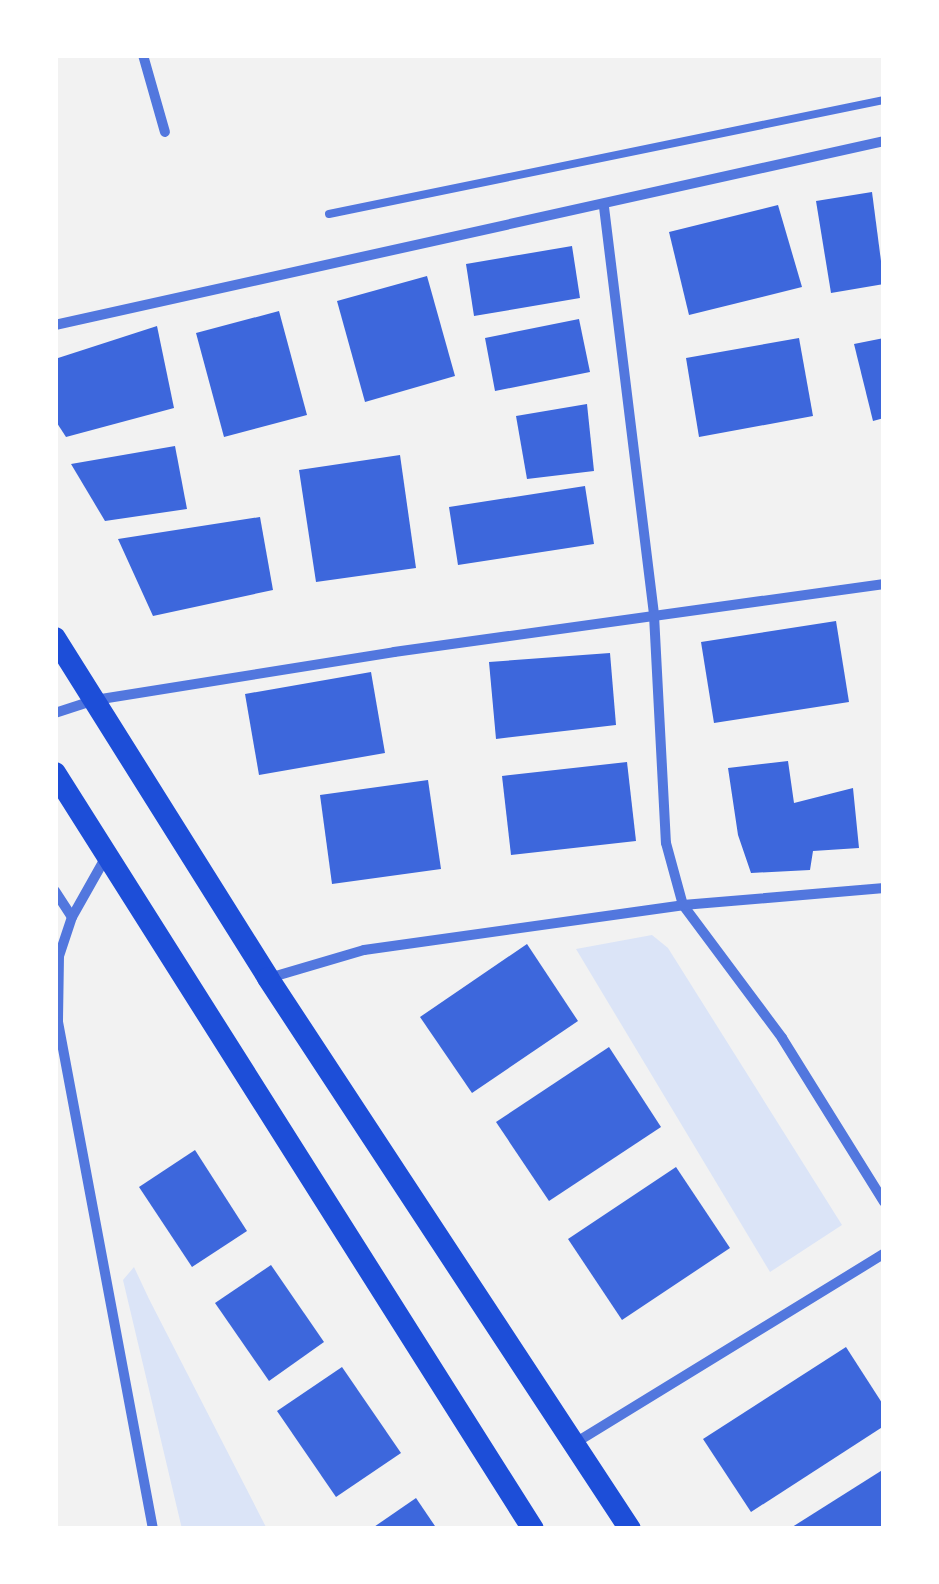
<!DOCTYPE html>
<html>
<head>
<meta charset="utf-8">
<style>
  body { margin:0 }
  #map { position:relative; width:939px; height:1584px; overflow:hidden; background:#f2f2f2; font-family:"Roboto Serif",serif }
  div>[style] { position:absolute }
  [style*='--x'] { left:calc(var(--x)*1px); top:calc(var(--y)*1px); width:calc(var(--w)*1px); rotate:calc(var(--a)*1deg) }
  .green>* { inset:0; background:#dbe4f7 }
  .building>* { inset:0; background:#3d67dc }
  .service>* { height:8px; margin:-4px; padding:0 4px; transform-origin:4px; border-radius:4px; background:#5277de }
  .minor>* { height:10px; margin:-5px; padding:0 5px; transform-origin:5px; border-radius:5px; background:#5277de }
  .primary>* { height:22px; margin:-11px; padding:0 11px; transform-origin:11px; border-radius:11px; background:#1d4ed8 }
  span { translate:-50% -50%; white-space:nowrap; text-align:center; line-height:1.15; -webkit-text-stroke:8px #fff; paint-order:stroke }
  .frame { position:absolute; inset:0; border:58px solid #fff; pointer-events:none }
</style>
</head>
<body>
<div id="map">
  <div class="green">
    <i style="clip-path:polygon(652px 935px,668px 948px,842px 1225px,770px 1272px,576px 949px)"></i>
    <i style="clip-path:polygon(134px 1267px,149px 1299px,267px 1529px,182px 1529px,123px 1280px)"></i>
  </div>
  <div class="building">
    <i style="clip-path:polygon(872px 192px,884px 284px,831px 293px,816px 201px)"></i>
    <i style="clip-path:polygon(778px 205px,802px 287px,689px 315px,669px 232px)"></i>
    <i style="clip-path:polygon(572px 246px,580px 298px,474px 316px,466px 264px)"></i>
    <i style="clip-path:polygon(427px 276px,455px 376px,365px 402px,337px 301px)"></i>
    <i style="clip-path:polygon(279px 311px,307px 415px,224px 437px,196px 333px)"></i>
    <i style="clip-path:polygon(579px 319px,590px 372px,495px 391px,485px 338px)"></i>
    <i style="clip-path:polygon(157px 326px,174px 408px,66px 437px,55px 420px,55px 359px)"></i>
    <i style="clip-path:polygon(799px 338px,813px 416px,699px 437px,686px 358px)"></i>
    <i style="clip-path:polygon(884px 338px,884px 418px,873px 421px,854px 344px)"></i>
    <i style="clip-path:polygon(587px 404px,594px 471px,527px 479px,516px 416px)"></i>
    <i style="clip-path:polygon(175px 446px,187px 509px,105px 521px,71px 464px)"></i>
    <i style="clip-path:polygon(400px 455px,416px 568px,316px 582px,299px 470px)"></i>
    <i style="clip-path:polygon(585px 486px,594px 544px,458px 565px,449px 507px)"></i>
    <i style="clip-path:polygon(260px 517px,273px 590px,153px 616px,118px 539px)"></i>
    <i style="clip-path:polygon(836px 621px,849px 702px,714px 723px,701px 642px)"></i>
    <i style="clip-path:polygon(610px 653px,616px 725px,496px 739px,489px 662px)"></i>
    <i style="clip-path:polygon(371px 672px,385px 753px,259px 775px,245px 694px)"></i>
    <i style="clip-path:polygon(788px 761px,794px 803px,853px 788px,859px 848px,813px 851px,810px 870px,751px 873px,738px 835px,728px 768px)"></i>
    <i style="clip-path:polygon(627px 762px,636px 841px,511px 855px,502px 776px)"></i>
    <i style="clip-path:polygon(428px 780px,441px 869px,332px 884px,320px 795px)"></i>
    <i style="clip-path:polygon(527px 944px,578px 1021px,472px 1093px,420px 1017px)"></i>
    <i style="clip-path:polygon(609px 1047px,661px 1127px,549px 1201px,496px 1122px)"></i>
    <i style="clip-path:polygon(195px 1150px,247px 1231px,192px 1267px,139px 1187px)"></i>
    <i style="clip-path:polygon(676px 1167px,730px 1248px,622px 1320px,568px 1239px)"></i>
    <i style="clip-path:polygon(271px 1265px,324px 1342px,269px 1381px,215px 1303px)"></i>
    <i style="clip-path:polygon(846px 1347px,884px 1406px,884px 1426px,751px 1512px,703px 1439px)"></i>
    <i style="clip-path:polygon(342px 1367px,401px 1453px,336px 1497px,277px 1411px)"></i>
    <i style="clip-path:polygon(884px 1469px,884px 1529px,789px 1529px)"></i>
    <i style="clip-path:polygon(416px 1498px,437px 1529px,371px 1529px)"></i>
  </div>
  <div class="service">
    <i style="--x:329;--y:214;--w:567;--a:-11.61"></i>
  </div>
  <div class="minor">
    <i style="--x:143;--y:55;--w:80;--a:74.1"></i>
    <i style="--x:604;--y:207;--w:411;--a:83"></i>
    <i style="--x:654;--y:615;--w:228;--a:87"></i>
    <i style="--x:666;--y:843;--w:64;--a:74.7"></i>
    <i style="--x:683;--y:905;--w:166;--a:53.3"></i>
    <i style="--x:782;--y:1038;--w:193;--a:58.1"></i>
    <i style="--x:55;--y:325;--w:849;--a:-12.51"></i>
    <i style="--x:55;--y:713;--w:42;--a:-18"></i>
    <i style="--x:95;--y:700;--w:303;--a:-9.1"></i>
    <i style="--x:394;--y:652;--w:495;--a:-7.9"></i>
    <i style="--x:107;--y:855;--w:71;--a:119.4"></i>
    <i style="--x:72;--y:917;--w:41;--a:108.4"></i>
    <i style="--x:59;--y:956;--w:66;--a:90.9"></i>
    <i style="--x:58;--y:1022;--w:516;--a:79.39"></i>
    <i style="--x:55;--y:891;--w:31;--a:57"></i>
    <i style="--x:269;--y:978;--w:99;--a:-16.4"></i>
    <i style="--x:364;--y:950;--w:322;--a:-8"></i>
    <i style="--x:683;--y:905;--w:202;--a:-4.8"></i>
    <i style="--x:575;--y:1443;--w:362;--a:-31.5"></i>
  </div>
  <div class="primary">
    <i style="--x:55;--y:638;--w:401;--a:57.9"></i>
    <i style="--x:268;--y:978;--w:659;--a:56.7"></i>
    <i style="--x:55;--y:773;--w:894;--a:57.7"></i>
  </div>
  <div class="frame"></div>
</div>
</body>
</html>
